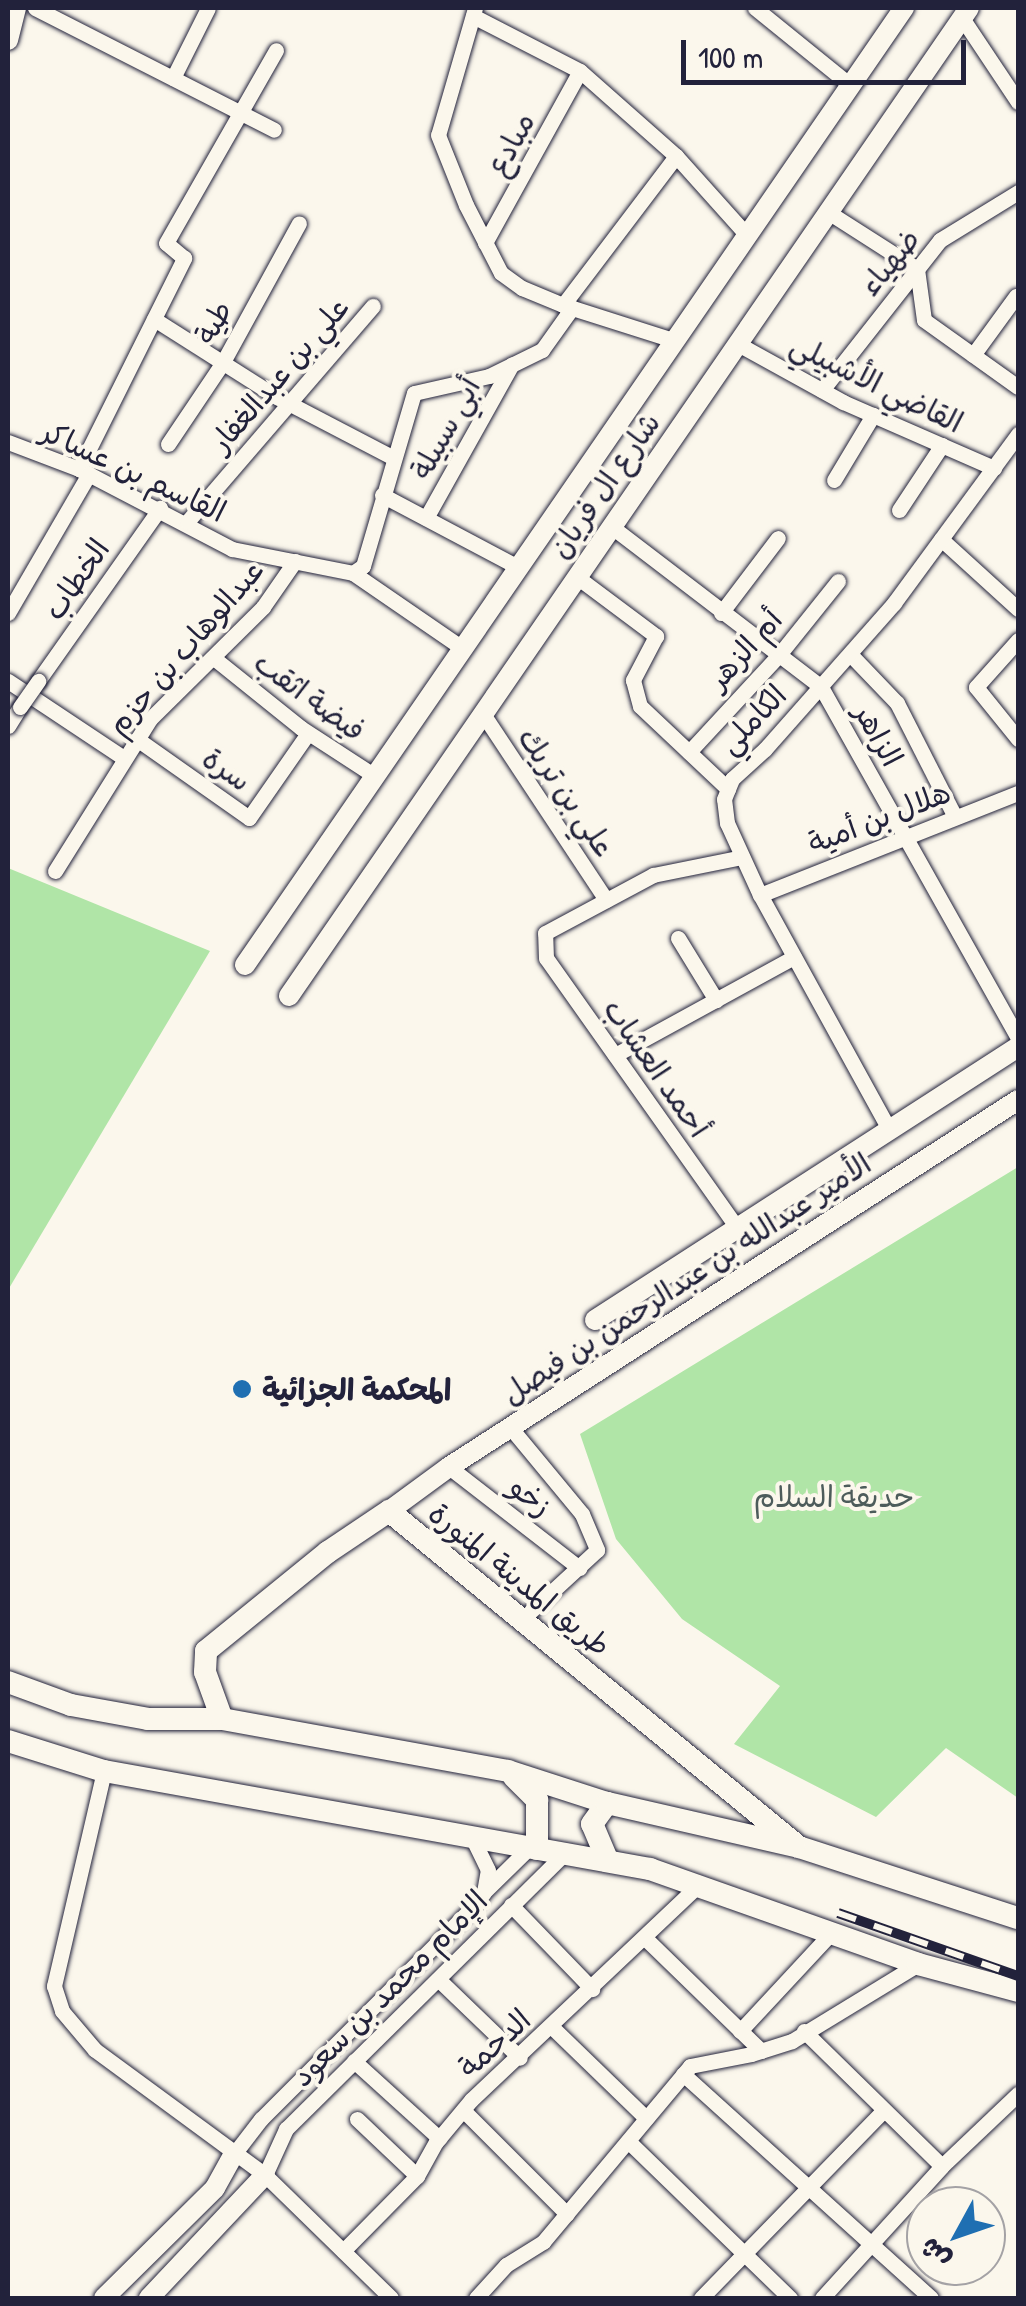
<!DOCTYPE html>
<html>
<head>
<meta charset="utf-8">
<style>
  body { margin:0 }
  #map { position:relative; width:1026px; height:2306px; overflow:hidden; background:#fbf7ec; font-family:"Patrick Hand","Playpen Sans Arabic",sans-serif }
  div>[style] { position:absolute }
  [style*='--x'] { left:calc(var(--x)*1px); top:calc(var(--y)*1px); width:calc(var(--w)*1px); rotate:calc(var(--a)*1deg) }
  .green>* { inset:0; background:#b0e5a7 }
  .roads { filter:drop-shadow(0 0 2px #22223b) drop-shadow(0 0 2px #22223b) }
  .street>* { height:15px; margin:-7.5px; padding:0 7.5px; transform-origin:7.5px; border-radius:7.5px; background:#fbf7ec }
  .secondary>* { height:20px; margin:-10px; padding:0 10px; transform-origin:10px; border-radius:10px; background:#fbf7ec }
  .primary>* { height:22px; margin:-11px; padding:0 11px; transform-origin:11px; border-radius:11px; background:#fbf7ec }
  .rail>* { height:10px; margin-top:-5px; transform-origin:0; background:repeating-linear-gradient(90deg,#fbf7ec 0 19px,#22223b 0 38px); box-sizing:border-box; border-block:2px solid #22223b }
  .bridges { filter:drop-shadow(0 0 2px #22223b) drop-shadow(0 0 2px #22223b) }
  .street-bridge>* { height:15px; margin:-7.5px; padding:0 7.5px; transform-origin:7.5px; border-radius:7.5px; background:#fbf7ec }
  .dots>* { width:28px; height:28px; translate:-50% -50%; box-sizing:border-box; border:5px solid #fbf7ec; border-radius:50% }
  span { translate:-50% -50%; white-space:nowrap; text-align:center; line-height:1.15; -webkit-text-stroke:8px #fbf7ec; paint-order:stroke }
  .street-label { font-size:30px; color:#22223b }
  .poi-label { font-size:30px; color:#22223b; font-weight:700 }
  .left { translate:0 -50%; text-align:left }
  .park-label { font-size:30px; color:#4d5c5b }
  .frame { position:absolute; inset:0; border:10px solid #22223b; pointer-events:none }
  .north { position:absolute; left:906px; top:2186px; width:100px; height:100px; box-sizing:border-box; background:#fbf7ec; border:2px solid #a4a2a5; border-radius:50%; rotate:230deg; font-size:28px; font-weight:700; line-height:40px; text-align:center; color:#22223b }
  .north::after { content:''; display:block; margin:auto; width:35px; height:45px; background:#1f6fb2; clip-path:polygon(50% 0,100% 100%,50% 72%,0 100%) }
  .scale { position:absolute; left:681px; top:40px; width:285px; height:45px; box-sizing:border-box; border:5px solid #22223b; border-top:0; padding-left:12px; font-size:30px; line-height:35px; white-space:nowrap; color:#22223b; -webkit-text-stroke:8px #fbf7ec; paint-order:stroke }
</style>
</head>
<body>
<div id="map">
  <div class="green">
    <i style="clip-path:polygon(8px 868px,210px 951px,8px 1290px)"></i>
    <i style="clip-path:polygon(1018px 1167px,1018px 1798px,946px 1748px,876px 1817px,734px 1744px,780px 1686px,682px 1619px,616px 1539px,580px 1434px)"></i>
  </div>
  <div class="roads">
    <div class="street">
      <i style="--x:35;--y:8;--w:268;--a:27"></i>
      <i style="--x:475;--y:8;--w:132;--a:106.2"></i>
      <i style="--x:438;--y:135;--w:75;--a:68.2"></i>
      <i style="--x:466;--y:205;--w:76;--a:62.8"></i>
      <i style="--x:501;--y:273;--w:26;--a:36"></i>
      <i style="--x:522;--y:288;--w:44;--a:22.5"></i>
      <i style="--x:563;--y:305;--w:115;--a:17.7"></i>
      <i style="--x:755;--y:8;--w:122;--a:39"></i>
      <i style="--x:473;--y:16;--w:120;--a:27.2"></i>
      <i style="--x:580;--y:71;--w:128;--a:41.5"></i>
      <i style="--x:676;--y:156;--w:105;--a:48.1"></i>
      <i style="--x:962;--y:18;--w:101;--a:56.3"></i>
      <i style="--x:173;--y:78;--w:78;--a:-63.4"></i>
      <i style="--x:828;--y:212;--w:106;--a:32.6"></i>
      <i style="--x:917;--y:269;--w:51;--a:82.2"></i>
      <i style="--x:924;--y:320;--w:115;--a:35.5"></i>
      <i style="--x:485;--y:243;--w:196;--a:-61.1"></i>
      <i style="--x:563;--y:305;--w:187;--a:-52.8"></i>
      <i style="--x:154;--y:319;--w:146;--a:32.4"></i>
      <i style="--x:277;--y:397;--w:130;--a:27.6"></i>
      <i style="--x:738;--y:344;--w:120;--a:28.9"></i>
      <i style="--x:843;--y:402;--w:165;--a:23.6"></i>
      <i style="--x:973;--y:355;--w:73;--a:-53.9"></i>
      <i style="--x:822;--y:390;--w:191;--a:-51.8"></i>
      <i style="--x:940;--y:240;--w:92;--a:-31.6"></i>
      <i style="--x:8;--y:442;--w:76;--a:20.8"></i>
      <i style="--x:79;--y:469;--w:173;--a:27.6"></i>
      <i style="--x:232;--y:549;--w:123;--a:11.2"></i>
      <i style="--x:353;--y:573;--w:12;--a:-35"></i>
      <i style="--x:363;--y:566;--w:180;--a:-73.6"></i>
      <i style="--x:414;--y:393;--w:77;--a:-12.8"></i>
      <i style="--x:489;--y:376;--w:59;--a:-26.1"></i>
      <i style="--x:542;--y:350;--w:52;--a:-54.5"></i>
      <i style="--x:168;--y:444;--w:99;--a:-56.1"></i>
      <i style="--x:223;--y:362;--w:158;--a:-61.3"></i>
      <i style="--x:79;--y:469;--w:236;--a:-63.5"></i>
      <i style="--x:184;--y:258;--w:23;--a:-140"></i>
      <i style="--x:166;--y:243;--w:222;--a:-60.3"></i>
      <i style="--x:834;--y:480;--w:76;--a:-59"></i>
      <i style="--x:382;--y:495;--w:154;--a:27.9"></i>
      <i style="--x:899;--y:510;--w:78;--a:-56.5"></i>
      <i style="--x:426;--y:518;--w:176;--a:-60.8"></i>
      <i style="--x:187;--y:522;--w:285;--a:-49.3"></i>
      <i style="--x:612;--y:527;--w:263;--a:37.4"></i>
      <i style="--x:821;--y:687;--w:403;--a:60.7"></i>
      <i style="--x:941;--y:539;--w:104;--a:42.3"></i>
      <i style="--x:353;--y:573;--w:132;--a:34.5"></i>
      <i style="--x:577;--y:577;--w:99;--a:36.8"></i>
      <i style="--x:656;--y:636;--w:50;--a:117.6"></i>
      <i style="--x:633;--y:680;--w:27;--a:75"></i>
      <i style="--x:640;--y:706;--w:121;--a:43.3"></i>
      <i style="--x:8;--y:613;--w:161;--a:-59.8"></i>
      <i style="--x:721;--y:613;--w:94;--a:-52.8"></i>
      <i style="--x:1018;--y:640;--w:63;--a:131.8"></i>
      <i style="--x:976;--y:687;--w:67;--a:51.1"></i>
      <i style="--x:850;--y:654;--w:68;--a:46.2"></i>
      <i style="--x:897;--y:703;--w:128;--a:63"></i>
      <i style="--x:215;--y:659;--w:110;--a:38.7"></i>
      <i style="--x:301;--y:728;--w:88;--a:33"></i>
      <i style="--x:8;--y:681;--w:139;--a:33.6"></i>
      <i style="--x:38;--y:681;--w:212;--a:-54.8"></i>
      <i style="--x:483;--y:714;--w:223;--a:56.5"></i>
      <i style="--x:8;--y:726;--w:22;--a:-58"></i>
      <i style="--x:137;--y:739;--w:137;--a:35.2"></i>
      <i style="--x:249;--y:818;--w:103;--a:-55.2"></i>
      <i style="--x:689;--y:752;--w:131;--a:-47.2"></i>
      <i style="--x:778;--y:656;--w:96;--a:-51.3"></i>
      <i style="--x:55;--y:871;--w:179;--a:-58"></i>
      <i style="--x:150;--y:719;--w:159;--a:-44.7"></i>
      <i style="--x:263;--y:607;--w:56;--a:-55.2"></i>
      <i style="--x:760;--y:895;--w:277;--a:-21.6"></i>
      <i style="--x:678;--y:938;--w:73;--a:58.5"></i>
      <i style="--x:615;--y:1055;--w:204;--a:-28.7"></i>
      <i style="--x:890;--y:1131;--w:269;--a:-118.8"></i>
      <i style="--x:760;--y:895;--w:79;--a:-114.6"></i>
      <i style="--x:727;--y:823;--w:24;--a:-97"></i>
      <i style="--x:724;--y:799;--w:22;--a:-68"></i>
      <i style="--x:732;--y:779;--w:45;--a:-42.3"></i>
      <i style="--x:765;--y:749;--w:195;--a:-48.5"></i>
      <i style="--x:894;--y:603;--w:210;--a:-53.7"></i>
      <i style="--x:738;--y:1229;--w:332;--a:-125.3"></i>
      <i style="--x:546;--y:958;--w:25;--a:-92"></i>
      <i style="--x:545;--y:933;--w:123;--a:-28.2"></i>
      <i style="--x:653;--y:875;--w:91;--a:-11.4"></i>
      <i style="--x:510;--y:1427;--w:113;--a:50.4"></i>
      <i style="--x:582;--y:1514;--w:39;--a:67"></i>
      <i style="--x:597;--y:1550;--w:90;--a:137.3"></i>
      <i style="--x:449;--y:1467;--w:165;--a:37.8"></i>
      <i style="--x:104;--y:1771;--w:221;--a:103.1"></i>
      <i style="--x:54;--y:1986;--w:26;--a:72"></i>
      <i style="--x:62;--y:2011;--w:51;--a:49.8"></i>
      <i style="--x:95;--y:2050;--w:211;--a:36.3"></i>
      <i style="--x:265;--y:2175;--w:176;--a:44.3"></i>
      <i style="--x:484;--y:1892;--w:64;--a:-44.4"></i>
      <i style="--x:511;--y:1905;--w:117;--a:46"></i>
      <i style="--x:645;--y:1938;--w:162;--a:44.2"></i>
      <i style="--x:439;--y:1980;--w:112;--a:43.9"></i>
      <i style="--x:552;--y:2027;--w:131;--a:44.1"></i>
      <i style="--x:740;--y:2031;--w:134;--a:-47.1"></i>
      <i style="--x:804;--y:2031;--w:193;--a:44.4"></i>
      <i style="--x:354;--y:2061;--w:115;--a:42.2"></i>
      <i style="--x:683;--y:2074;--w:334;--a:42.1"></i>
      <i style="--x:463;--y:2110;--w:147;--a:45"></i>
      <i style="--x:357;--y:2119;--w:83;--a:43.5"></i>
      <i style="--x:628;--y:2141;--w:226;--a:44.1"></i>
      <i style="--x:234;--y:2154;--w:44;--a:-52.4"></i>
      <i style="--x:261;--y:2119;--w:301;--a:-45"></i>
      <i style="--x:474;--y:1906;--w:17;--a:-54"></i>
      <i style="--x:484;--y:1892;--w:22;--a:-80"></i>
      <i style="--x:488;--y:1870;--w:37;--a:-116"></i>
      <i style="--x:265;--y:2175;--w:51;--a:-65.5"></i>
      <i style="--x:286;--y:2129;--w:395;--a:-44.7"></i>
      <i style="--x:343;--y:2251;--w:105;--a:-45.4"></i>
      <i style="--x:417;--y:2176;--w:39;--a:-61"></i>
      <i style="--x:436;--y:2142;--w:55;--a:-50.2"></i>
      <i style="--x:471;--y:2100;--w:310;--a:-43.4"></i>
      <i style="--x:476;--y:2298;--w:45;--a:-47.7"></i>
      <i style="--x:506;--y:2265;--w:44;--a:-31.9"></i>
      <i style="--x:543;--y:2242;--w:229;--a:-50.1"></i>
      <i style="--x:690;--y:2066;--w:62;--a:-11.1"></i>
      <i style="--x:751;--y:2054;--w:43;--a:-17.6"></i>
      <i style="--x:792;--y:2041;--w:148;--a:-31.4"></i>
      <i style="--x:701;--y:2298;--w:262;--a:-45.8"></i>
      <i style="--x:822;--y:2298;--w:178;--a:-47.7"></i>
      <i style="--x:942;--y:2166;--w:105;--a:-43.5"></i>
    </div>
    <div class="secondary">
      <i style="--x:8;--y:40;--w:33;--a:-76"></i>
      <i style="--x:245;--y:965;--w:1162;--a:-55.45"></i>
      <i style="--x:289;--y:996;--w:1199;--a:-55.46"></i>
      <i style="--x:595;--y:1320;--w:503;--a:-32.84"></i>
      <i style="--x:389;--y:1511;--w:74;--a:-36.3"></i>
      <i style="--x:449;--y:1467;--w:677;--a:-32.82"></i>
      <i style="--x:104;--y:2298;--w:156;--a:-44.7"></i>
      <i style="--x:215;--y:2188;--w:39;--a:-61"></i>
      <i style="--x:149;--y:2298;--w:169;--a:-46.7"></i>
    </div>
    <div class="primary">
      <i style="--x:8;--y:1682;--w:67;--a:20.1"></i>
      <i style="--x:71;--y:1705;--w:78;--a:10.3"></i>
      <i style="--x:148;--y:1719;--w:74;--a:0"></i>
      <i style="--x:222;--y:1719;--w:291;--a:10.3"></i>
      <i style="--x:508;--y:1771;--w:104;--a:17.9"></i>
      <i style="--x:222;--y:1719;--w:50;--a:-109.9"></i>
      <i style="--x:205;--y:1672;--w:21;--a:-87"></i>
      <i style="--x:206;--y:1651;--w:157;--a:-39.1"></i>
      <i style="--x:328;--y:1552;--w:73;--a:-33.9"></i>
      <i style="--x:389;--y:1511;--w:530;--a:39.34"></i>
      <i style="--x:799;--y:1847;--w:230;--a:18"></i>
      <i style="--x:8;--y:1741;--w:101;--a:17.4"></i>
      <i style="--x:104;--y:1771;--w:555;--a:10.18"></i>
      <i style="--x:650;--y:1869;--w:284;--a:19.5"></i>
      <i style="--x:918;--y:1964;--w:104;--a:15.1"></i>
      <i style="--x:514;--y:1777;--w:33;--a:45"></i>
      <i style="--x:537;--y:1800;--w:49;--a:90"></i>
      <i style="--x:607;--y:1859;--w:38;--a:-113"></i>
      <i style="--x:592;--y:1824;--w:26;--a:-54"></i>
      <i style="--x:607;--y:1803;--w:192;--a:12.9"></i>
    </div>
  </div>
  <div class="rail">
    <i style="--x:838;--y:1913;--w:191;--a:19.3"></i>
  </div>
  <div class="bridges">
    <div class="street-bridge">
      <i style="--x:20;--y:707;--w:32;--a:-55"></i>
    </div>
  </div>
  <div class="dots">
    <i style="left:242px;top:1389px;background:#1f6fb2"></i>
  </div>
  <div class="street-label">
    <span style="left:510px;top:144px;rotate:-61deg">مبادع</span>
    <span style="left:889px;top:262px;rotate:-51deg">ضهياء</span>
    <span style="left:213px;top:322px;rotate:-61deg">طية</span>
    <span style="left:279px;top:374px;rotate:-49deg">علي بن عبدالغفار</span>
    <span style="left:877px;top:383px;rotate:26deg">القاضي الأشبيلي</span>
    <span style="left:445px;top:428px;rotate:-61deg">أبي سبيلة</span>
    <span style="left:134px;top:471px;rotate:25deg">القاسم بن عساكر</span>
    <span style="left:604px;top:485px;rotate:-55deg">شارع ال فريان</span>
    <span style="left:76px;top:579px;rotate:-55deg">الخطاب</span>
    <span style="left:185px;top:647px;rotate:-49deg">عبدالوهاب بن حزم</span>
    <span style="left:744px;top:649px;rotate:-48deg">أم الزهر</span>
    <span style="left:310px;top:696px;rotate:36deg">فيضة اثقب</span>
    <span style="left:752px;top:719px;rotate:-46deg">الكاملي</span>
    <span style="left:879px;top:735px;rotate:61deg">الزاهر</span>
    <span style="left:227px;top:769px;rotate:35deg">سرة</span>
    <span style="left:567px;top:792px;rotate:56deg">علي بن تريك</span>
    <span style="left:879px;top:817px;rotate:-21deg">هلال بن أمية</span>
    <span style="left:657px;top:1068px;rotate:55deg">أحمد العشاب</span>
    <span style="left:686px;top:1278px;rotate:-33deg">الأمير عبدالله بن عبدالرحمن بن فيصل</span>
    <span style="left:531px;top:1496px;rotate:38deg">زخو</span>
    <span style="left:520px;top:1579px;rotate:39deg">طريق المدينة المنورة</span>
    <span style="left:389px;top:1988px;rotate:-45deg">الإمام محمد بن سعود</span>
    <span style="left:494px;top:2043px;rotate:-42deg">الدحمة</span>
  </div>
  <div class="poi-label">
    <span class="left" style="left:262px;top:1389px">المحكمة الجزائية</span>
  </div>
  <div class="park-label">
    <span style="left:834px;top:1496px">حديقة السلام</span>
  </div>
  <div class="frame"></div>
  <div class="north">ش</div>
  <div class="scale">100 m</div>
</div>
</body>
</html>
